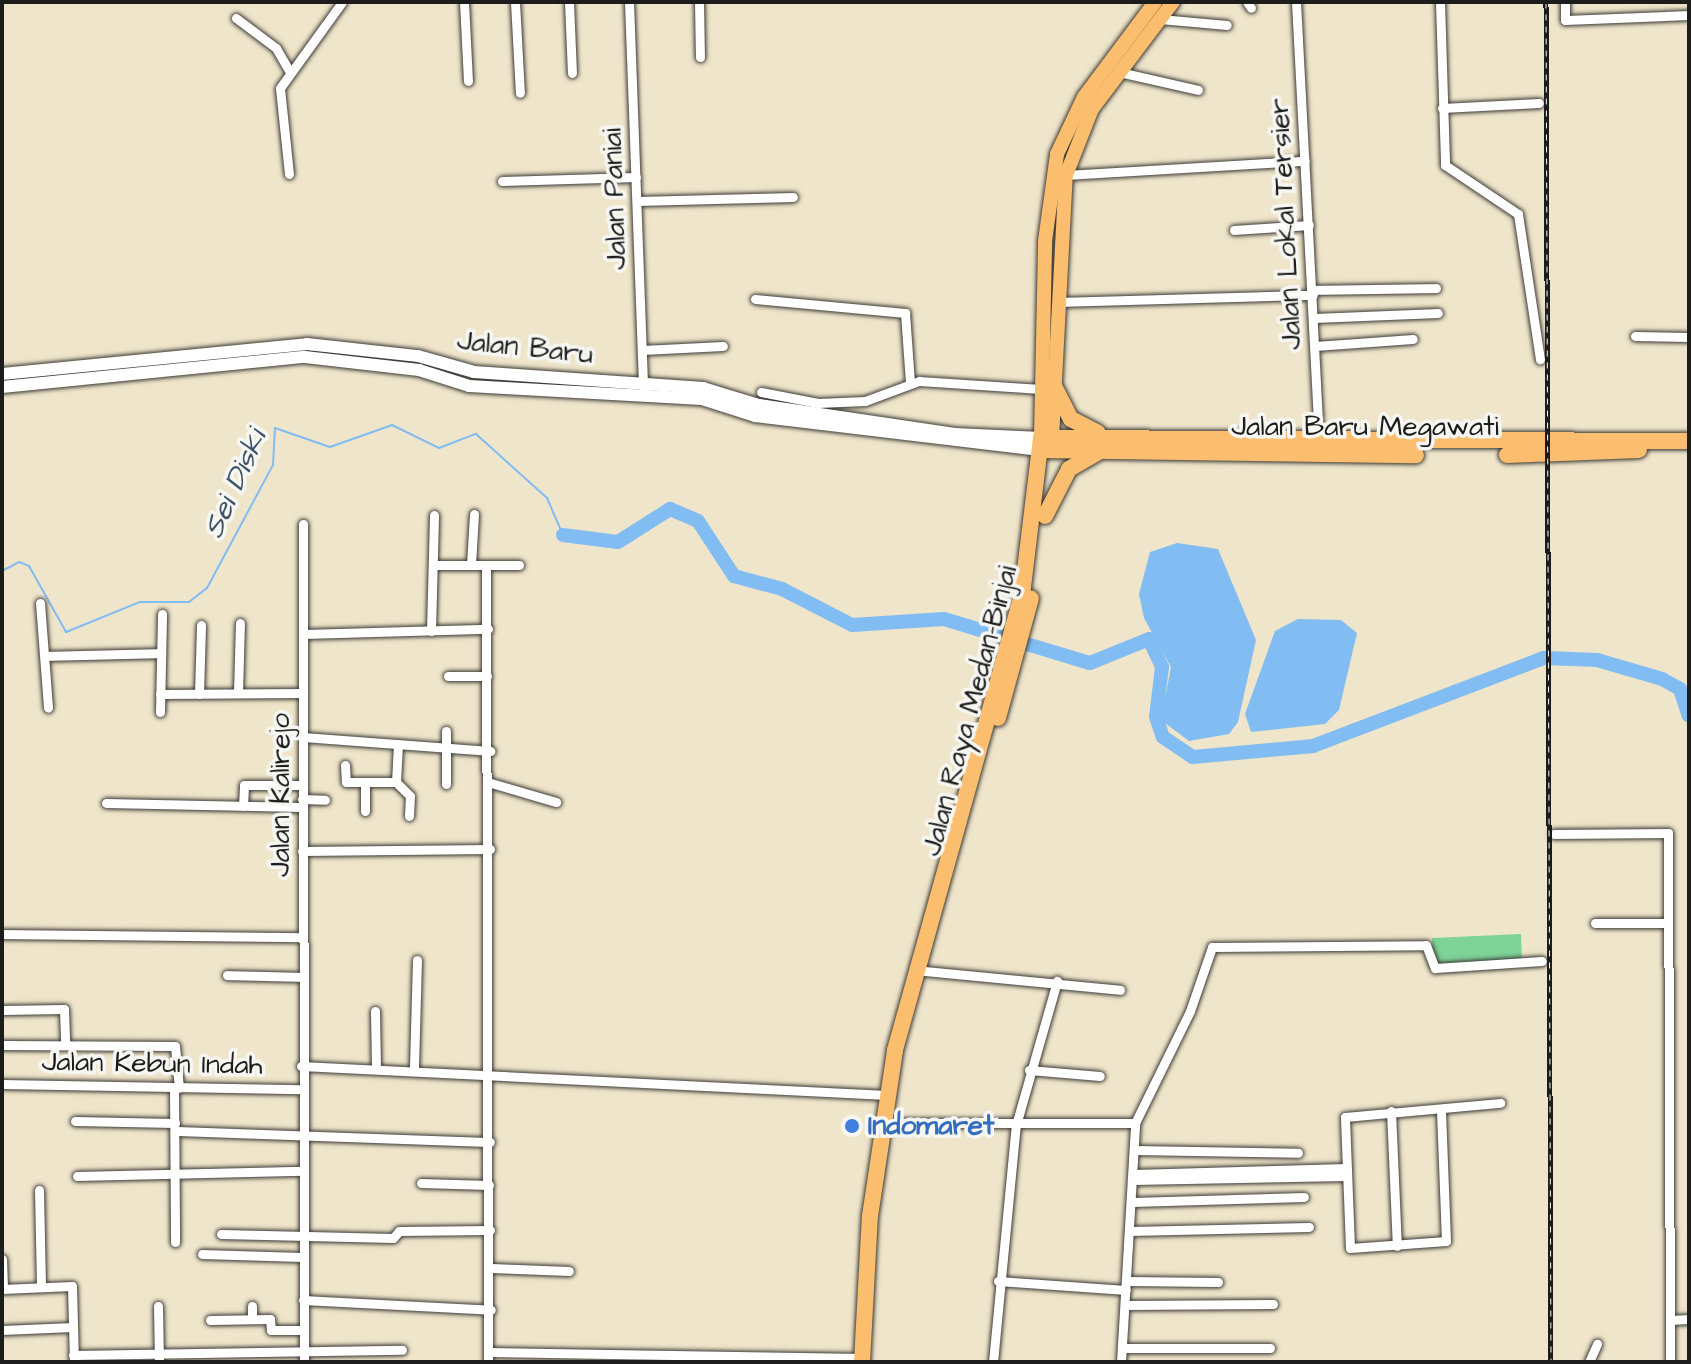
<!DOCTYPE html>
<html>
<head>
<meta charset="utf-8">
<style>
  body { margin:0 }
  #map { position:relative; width:1691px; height:1364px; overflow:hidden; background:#efe5ca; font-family:"Architects Daughter",sans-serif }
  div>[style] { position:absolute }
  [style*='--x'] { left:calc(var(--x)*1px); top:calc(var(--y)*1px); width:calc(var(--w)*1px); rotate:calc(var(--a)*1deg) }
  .green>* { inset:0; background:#7ed397 }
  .water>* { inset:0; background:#81bcf3 }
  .stream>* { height:2px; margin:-1px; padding:0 1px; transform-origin:1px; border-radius:1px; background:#81bcf3 }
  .river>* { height:14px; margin:-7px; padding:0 7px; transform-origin:7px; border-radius:7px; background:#81bcf3 }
  .roads { filter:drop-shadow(0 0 2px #3c3a36) drop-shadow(0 0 2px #3c3a36) }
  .minor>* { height:9px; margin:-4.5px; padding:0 4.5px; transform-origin:4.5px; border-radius:4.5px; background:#fff }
  .tertiary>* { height:12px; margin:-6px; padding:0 6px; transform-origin:6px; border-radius:6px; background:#fff }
  .primary>* { height:14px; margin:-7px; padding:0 7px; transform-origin:7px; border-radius:7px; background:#fabe6e }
  .trunk>* { height:16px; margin:-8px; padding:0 8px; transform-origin:8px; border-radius:8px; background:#fabe6e }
  .rail>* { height:5px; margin-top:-2.5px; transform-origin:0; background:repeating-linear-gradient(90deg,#f6f6f2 0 6px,#1c1c1c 0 12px); box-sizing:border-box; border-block:2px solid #1c1c1c }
  .dots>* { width:22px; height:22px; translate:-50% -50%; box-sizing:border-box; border:4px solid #f6f6f2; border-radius:50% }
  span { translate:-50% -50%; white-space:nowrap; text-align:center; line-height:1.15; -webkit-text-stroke:7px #f6f6f2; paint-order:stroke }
  .street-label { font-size:28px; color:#1c1c1c }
  .shop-label { font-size:28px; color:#366cbe; font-weight:700 }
  .left { translate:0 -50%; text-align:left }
  .water-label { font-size:30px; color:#3f5467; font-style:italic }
  .frame { position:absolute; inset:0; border:4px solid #1c1c1c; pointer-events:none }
</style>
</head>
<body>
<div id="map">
  <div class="green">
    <i style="clip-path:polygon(1521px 934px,1522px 960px,1433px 964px,1432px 938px)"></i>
  </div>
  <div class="water">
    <i style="clip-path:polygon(1177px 543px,1218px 549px,1256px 640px,1238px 722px,1229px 734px,1189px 741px,1161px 720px,1171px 667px,1144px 618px,1139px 594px,1150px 552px)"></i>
    <i style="clip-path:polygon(1298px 619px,1341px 620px,1357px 633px,1339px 710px,1325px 724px,1251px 732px,1245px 714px,1275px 631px)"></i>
  </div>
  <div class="stream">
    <i style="--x:2;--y:571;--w:19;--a:-28"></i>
    <i style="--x:19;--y:562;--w:11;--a:22"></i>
    <i style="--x:29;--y:566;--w:76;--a:60.7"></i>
    <i style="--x:66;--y:632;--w:80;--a:-22.1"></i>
    <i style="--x:140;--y:602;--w:49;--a:0"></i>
    <i style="--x:189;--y:602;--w:23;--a:-38"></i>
    <i style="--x:207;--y:588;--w:140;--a:-61.8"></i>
    <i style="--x:273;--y:465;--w:37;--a:-87"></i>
    <i style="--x:275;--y:428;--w:58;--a:19.1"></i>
    <i style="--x:330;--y:447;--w:66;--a:-19.5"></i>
    <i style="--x:392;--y:425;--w:52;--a:26.1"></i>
    <i style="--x:439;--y:448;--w:40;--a:-21"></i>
    <i style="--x:476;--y:434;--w:96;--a:42"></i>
    <i style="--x:547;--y:498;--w:40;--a:66.6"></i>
    <i style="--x:1683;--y:699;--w:6;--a:-9"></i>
  </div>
  <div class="river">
    <i style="--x:563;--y:535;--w:55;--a:7.3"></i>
    <i style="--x:618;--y:542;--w:62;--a:-32.4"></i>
    <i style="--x:670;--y:509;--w:30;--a:23"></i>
    <i style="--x:698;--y:521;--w:66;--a:56.8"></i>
    <i style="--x:734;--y:576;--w:50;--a:15.2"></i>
    <i style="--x:782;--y:589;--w:79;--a:27.2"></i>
    <i style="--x:852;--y:625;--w:92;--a:-3.7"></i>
    <i style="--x:944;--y:619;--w:152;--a:16.8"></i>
    <i style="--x:1090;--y:663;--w:64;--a:-22.1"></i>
    <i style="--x:1149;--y:639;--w:31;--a:65"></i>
    <i style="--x:1162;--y:667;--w:50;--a:96.8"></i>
    <i style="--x:1156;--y:717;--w:21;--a:71"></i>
    <i style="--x:1163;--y:737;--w:36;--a:34"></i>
    <i style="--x:1193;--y:757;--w:121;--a:-5.2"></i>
    <i style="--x:1313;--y:746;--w:247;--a:-20.9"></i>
    <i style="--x:1544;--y:658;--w:53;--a:2.2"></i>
    <i style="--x:1597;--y:660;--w:68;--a:16.3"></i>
    <i style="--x:1662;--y:679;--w:21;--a:29"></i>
    <i style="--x:1680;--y:689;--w:28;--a:72"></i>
  </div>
  <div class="roads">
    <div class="minor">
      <i style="--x:464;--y:2;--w:79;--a:87.1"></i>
      <i style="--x:515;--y:2;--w:91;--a:86.9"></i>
      <i style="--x:569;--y:2;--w:71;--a:87.6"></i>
      <i style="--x:629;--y:2;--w:384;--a:87.9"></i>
      <i style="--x:699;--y:2;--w:55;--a:89"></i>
      <i style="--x:1247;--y:2;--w:7;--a:56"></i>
      <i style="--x:1296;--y:2;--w:441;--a:87"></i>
      <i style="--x:1440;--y:2;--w:163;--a:88.2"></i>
      <i style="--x:1445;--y:165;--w:88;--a:33.9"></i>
      <i style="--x:1518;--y:214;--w:147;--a:81.4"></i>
      <i style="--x:1565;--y:2;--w:18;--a:90"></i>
      <i style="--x:1565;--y:20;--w:124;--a:-2.3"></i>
      <i style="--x:236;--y:18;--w:50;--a:36.9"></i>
      <i style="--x:276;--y:48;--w:28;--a:60"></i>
      <i style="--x:1160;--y:19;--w:67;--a:5.1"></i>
      <i style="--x:1119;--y:72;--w:81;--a:12.8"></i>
      <i style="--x:1442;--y:108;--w:97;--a:-3"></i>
      <i style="--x:289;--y:174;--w:86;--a:-96"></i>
      <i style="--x:280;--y:88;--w:106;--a:-54.2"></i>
      <i style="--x:1066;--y:175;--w:239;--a:-3.4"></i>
      <i style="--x:502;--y:181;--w:134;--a:-1.7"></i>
      <i style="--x:637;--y:201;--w:156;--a:-1.5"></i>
      <i style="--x:1234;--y:230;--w:75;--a:-3.8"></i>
      <i style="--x:1312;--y:290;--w:124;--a:-0.9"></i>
      <i style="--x:755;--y:299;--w:151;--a:5.3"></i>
      <i style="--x:905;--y:313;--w:69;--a:85.9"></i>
      <i style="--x:1057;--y:302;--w:256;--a:-1.6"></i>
      <i style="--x:1314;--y:318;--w:124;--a:-2.3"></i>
      <i style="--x:1635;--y:336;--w:54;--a:1.1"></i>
      <i style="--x:1315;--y:346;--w:98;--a:-4.1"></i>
      <i style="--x:642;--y:350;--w:81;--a:-2.8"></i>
      <i style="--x:761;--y:392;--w:58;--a:10.9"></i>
      <i style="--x:818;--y:403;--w:47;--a:-2.4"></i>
      <i style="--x:865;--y:401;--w:58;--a:-20.3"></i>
      <i style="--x:919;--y:381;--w:122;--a:3.8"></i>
      <i style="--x:303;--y:524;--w:838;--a:89.93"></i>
      <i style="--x:433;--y:565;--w:86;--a:0"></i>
      <i style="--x:471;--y:565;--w:51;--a:-86.6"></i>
      <i style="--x:486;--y:565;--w:797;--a:89.86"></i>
      <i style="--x:40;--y:603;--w:105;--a:85.6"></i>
      <i style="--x:431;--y:631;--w:116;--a:-88.5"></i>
      <i style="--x:304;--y:634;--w:184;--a:-1.6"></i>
      <i style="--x:47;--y:656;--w:114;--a:-1.5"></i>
      <i style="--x:448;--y:676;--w:39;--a:0"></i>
      <i style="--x:238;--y:693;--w:70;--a:-88.4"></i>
      <i style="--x:160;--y:694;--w:143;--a:-0.4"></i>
      <i style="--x:199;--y:694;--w:69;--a:-88.3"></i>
      <i style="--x:160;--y:712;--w:98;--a:-88.8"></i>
      <i style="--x:303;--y:737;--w:188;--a:4.3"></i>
      <i style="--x:398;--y:744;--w:38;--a:93"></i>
      <i style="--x:396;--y:782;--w:20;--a:45"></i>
      <i style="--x:410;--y:796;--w:20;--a:93"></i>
      <i style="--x:345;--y:765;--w:17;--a:87"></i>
      <i style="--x:346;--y:782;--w:50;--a:0"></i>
      <i style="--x:491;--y:783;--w:68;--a:16.3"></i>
      <i style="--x:446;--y:784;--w:53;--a:-90"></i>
      <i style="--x:302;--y:799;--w:23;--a:2"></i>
      <i style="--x:106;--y:803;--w:196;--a:1.2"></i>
      <i style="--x:243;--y:806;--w:21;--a:-87"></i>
      <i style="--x:244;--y:785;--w:58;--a:0"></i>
      <i style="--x:365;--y:811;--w:29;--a:-90"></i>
      <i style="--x:1554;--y:834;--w:114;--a:-0.5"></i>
      <i style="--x:1668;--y:833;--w:529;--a:89.78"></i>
      <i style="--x:302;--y:851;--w:188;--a:-0.6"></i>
      <i style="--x:1595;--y:923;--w:73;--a:0"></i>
      <i style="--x:2;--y:934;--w:299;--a:0.6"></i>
      <i style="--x:924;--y:971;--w:197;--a:5.5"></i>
      <i style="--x:227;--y:975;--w:75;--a:1.5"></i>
      <i style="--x:2;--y:1010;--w:62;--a:-0.9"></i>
      <i style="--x:64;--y:1009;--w:34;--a:88"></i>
      <i style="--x:375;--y:1011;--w:57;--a:89"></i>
      <i style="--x:2;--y:1045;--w:173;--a:0.3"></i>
      <i style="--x:175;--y:1046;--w:42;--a:84.6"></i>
      <i style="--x:301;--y:1066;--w:587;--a:2.83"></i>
      <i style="--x:414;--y:1067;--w:107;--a:-88.4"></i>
      <i style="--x:1029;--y:1070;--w:71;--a:4.8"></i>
      <i style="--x:2;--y:1084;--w:300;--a:1"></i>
      <i style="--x:174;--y:1088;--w:154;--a:89.6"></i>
      <i style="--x:1391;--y:1111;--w:135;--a:87.5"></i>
      <i style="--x:1441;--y:1111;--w:130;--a:87.8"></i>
      <i style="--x:1446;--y:1241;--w:96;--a:175.8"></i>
      <i style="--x:1350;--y:1248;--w:131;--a:-92.2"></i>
      <i style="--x:1345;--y:1117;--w:156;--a:-5.2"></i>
      <i style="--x:75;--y:1121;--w:100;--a:1.1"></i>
      <i style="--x:889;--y:1123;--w:246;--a:0"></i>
      <i style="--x:175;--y:1131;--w:315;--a:2"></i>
      <i style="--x:1134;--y:1150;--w:164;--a:1"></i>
      <i style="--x:1133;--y:1174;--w:213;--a:-1.6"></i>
      <i style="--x:77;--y:1176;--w:226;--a:-1.3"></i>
      <i style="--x:1133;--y:1180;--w:213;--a:-1.1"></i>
      <i style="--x:421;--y:1183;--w:68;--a:1.7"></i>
      <i style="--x:39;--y:1190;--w:96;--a:88.8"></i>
      <i style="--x:1132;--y:1202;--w:172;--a:-1.7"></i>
      <i style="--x:1130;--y:1231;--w:179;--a:-1.3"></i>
      <i style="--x:221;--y:1234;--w:172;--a:1.3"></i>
      <i style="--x:393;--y:1238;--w:9;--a:-49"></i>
      <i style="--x:399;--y:1231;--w:91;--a:-0.6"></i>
      <i style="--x:202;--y:1254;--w:100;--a:1.7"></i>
      <i style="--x:2;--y:1259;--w:30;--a:88"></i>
      <i style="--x:491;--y:1268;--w:78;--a:2.2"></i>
      <i style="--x:998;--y:1281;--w:128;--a:4"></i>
      <i style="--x:1126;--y:1281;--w:92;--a:0.6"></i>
      <i style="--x:2;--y:1289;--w:70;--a:-2.5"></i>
      <i style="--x:72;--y:1286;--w:76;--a:88.5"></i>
      <i style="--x:303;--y:1300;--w:188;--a:3"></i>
      <i style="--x:1125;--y:1305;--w:148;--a:-0.4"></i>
      <i style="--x:158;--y:1306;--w:56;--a:89"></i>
      <i style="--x:252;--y:1306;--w:13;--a:90"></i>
      <i style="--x:210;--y:1320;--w:60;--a:-1"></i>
      <i style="--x:270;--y:1319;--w:11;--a:85"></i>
      <i style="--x:271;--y:1330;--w:32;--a:0"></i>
      <i style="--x:1670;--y:1320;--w:19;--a:-3"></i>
      <i style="--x:2;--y:1330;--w:71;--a:-2.4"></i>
      <i style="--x:1122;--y:1348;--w:148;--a:0"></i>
      <i style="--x:488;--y:1352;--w:375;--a:0.9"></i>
      <i style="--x:73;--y:1355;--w:329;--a:-0.9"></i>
      <i style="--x:993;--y:1362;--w:238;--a:-84.5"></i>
      <i style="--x:1016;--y:1125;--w:150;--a:-74.1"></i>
      <i style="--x:1121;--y:1362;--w:239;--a:-86.6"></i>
      <i style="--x:1135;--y:1123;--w:125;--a:-63.8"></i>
      <i style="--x:1190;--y:1011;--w:68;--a:-71"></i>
      <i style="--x:1212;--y:947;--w:214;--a:-0.5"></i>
      <i style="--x:1426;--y:945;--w:25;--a:69"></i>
      <i style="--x:1435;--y:968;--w:107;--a:-3.7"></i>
      <i style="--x:1589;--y:1362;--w:20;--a:-66"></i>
    </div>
    <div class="tertiary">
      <i style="--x:2;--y:374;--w:306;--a:-5.6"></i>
      <i style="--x:307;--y:344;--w:112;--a:6.2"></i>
      <i style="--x:418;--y:356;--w:58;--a:15.9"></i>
      <i style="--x:474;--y:372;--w:230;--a:4"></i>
      <i style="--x:703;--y:388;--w:59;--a:16.9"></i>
      <i style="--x:759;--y:405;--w:198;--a:8.4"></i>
      <i style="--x:955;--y:434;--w:86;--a:2.7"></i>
      <i style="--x:2;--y:387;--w:304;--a:-5.7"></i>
      <i style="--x:305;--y:357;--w:115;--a:6.5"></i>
      <i style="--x:419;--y:370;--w:52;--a:17.7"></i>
      <i style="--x:469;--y:386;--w:233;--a:3.2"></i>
      <i style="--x:702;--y:399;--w:56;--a:17.8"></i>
      <i style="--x:755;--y:416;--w:287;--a:6.8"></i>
    </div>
    <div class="primary">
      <i style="--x:1041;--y:438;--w:197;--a:-88.8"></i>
      <i style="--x:1045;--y:241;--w:88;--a:-82.1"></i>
      <i style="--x:1057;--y:154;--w:63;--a:-64.7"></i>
      <i style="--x:1084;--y:97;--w:119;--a:-53.2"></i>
      <i style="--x:1052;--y:438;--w:263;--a:-87"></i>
      <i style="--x:1066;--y:175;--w:71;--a:-68.5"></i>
      <i style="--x:1092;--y:109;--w:134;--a:-52.9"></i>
    </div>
    <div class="trunk">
      <i style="--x:1055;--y:388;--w:35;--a:63"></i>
      <i style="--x:1071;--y:419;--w:30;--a:27"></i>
      <i style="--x:1040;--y:450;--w:376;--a:0.8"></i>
      <i style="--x:1507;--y:455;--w:132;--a:-2.2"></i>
      <i style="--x:1045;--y:516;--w:53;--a:-62.9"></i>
      <i style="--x:1069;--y:469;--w:34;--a:-30"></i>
      <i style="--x:998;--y:718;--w:124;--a:-74.6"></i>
      <i style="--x:862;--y:1362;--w:146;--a:-86.9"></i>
      <i style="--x:870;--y:1216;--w:168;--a:-81.4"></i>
      <i style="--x:895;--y:1050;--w:472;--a:-74.4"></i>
      <i style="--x:1022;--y:595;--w:158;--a:-83.1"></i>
      <i style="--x:1041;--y:438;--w:648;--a:0.27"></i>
    </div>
  </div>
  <div class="rail">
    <i style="--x:1546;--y:2;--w:1360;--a:89.79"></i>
  </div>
  <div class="dots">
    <i style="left:852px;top:1126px;background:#3f7fe0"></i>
  </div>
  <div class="street-label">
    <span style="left:615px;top:199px;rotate:-92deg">Jalan Paniai</span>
    <span style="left:1286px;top:224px;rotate:-93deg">Jalan Lokal Tersier</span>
    <span style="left:525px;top:348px;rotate:6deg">Jalan Baru</span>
    <span style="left:1365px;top:427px">Jalan Baru Megawati</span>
    <span style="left:970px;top:711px;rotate:-75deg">Jalan Raya Medan-Binjai</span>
    <span style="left:281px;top:795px;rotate:-90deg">Jalan Kalirejo</span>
    <span style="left:152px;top:1064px;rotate:1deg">Jalan Kebun Indah</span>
  </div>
  <div class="shop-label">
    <span class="left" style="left:868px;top:1126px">Indomaret</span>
  </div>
  <div class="water-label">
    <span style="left:235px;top:484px;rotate:-66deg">Sei Diski</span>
  </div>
  <div class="frame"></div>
</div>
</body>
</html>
